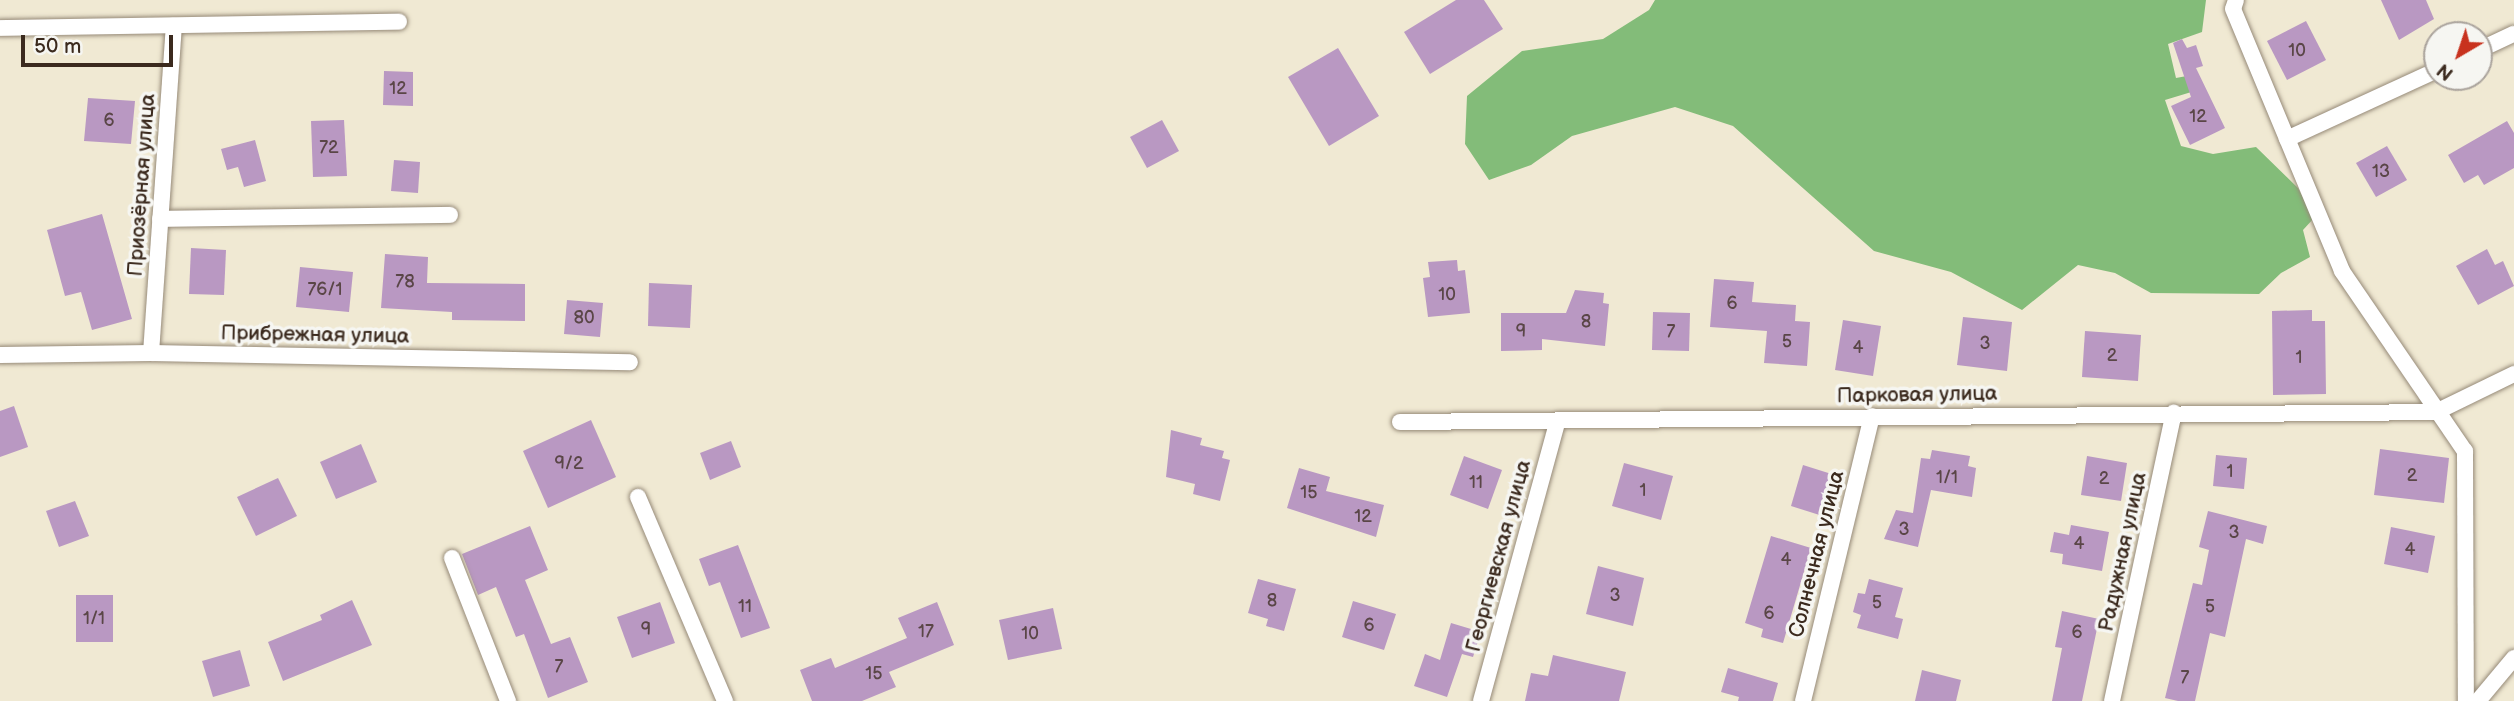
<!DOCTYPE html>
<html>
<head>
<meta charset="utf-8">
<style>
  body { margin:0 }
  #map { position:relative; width:2514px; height:701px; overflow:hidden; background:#f0e9d3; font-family:"Balsamiq Sans",sans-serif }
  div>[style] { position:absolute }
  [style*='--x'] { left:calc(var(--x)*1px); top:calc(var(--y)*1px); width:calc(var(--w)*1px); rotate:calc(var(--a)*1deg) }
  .forest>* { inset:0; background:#83bc79 }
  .building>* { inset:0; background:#b998c2 }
  .roads { filter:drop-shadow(0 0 2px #968a78) drop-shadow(0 0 2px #968a78) }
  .street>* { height:16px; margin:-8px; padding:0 8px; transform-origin:8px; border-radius:8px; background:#fff }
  span { translate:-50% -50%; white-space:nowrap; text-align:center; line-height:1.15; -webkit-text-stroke:7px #f6f6f2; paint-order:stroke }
  .number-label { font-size:18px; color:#5a4647 }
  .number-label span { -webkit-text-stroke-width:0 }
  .street-label { font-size:21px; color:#3b2a1e }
  .north { position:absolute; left:2423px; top:21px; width:70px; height:70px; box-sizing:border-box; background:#f6f6f2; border:2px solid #aba49d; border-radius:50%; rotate:219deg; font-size:19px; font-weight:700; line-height:28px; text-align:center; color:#3b2a1e }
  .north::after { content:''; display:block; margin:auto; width:24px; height:32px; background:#c8321e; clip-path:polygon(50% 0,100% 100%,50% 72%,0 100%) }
  .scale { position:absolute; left:21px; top:35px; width:152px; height:32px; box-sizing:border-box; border:4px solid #3b2a1e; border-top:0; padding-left:9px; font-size:21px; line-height:24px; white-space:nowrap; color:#3b2a1e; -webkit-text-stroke:5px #f6f6f2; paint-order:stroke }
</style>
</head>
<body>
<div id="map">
  <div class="forest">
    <i style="clip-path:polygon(1655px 0,2206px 0,2202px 32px,2168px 44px,2176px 78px,2192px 75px,2198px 90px,2165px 100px,2181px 146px,2213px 154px,2256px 147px,2298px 188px,2314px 218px,2303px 230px,2310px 257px,2281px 273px,2259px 294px,2151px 293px,2115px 273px,2078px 265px,2022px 310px,1951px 272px,1874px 251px,1733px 126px,1675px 107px,1572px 136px,1531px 165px,1489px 180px,1465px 144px,1467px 96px,1522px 51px,1603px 39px,1649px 10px)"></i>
  </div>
  <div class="building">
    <i style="clip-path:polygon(1456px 0,1484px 0,1503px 29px,1430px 74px,1404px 32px)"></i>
    <i style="clip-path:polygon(2381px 0,2426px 0,2434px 19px,2399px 40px)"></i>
    <i style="clip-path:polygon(2306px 21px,2326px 60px,2287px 80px,2267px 41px)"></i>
    <i style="clip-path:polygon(2182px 39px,2187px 48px,2196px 45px,2203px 66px,2196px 68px,2225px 128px,2190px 145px,2171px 106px,2191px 97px,2173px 43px)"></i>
    <i style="clip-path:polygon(1338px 48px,1379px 116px,1329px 146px,1288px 77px)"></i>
    <i style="clip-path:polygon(384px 71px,413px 72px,413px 106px,383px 105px)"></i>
    <i style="clip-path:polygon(88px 98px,135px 101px,131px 144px,84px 141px)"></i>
    <i style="clip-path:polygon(344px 120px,347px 176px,313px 177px,311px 121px)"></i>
    <i style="clip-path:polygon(1162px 120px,1179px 151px,1147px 168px,1130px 137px)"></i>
    <i style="clip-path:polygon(2507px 121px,2514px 133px,2514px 168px,2484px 185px,2478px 175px,2464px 183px,2448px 155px)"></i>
    <i style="clip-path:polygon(255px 140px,266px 181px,244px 187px,238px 167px,227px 170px,221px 149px)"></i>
    <i style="clip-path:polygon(2387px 146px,2407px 180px,2376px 197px,2356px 163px)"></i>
    <i style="clip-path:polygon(394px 160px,420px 162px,418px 193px,391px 191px)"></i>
    <i style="clip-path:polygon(102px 214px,132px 319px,92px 330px,81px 292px,65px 296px,47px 230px)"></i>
    <i style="clip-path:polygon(191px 248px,226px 250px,224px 295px,189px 294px)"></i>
    <i style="clip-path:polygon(2487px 249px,2495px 265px,2503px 261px,2514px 286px,2478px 305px,2456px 266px)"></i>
    <i style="clip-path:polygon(385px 254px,428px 257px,427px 283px,525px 284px,525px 321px,452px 320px,452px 312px,381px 308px)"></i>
    <i style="clip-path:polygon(1457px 260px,1458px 271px,1465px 270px,1470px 313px,1428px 317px,1423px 278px,1430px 277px,1428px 262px)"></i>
    <i style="clip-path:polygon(300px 267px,353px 272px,349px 312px,296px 307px)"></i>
    <i style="clip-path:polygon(1714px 279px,1754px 282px,1752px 302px,1796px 305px,1795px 321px,1810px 322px,1807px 366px,1764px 363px,1767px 331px,1710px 327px)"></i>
    <i style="clip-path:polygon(649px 283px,692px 285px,690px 328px,648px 326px)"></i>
    <i style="clip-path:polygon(1575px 290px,1604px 293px,1603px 303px,1609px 304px,1605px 346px,1542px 339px,1542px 350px,1501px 351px,1501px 313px,1566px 313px)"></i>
    <i style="clip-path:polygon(567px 300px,603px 303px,600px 337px,564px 334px)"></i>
    <i style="clip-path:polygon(2312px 310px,2312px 321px,2325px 321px,2326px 394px,2273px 395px,2272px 311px)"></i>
    <i style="clip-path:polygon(1653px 312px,1690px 313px,1689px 351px,1652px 350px)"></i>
    <i style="clip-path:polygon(1963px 317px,2012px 322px,2007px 371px,1957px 365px)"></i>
    <i style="clip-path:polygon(1843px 320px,1881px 326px,1873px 376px,1835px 370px)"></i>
    <i style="clip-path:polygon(2085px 331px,2141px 335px,2138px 381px,2082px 377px)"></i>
    <i style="clip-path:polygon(14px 406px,28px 447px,0 457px,0 411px)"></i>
    <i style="clip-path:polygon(591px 420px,616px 477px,548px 508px,523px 451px)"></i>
    <i style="clip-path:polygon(1171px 430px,1202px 438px,1200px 445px,1224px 451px,1222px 458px,1230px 460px,1220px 501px,1193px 494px,1195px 484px,1166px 477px)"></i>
    <i style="clip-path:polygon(731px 441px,741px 467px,710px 480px,700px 453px)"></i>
    <i style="clip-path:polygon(361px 444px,377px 482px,336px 499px,320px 462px)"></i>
    <i style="clip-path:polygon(2380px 449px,2449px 458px,2444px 503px,2374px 495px)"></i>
    <i style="clip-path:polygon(1932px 450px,1970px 456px,1968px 466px,1976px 468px,1972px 497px,1931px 490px,1918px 547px,1884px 539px,1896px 510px,1913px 513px,1921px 458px,1930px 459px)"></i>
    <i style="clip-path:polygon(2216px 455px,2247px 458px,2244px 489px,2213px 486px)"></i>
    <i style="clip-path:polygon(1464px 456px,1502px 470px,1488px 509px,1450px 495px)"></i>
    <i style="clip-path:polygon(2087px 456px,2127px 463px,2121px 501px,2081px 495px)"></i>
    <i style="clip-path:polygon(1624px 463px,1673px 476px,1661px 520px,1612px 506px)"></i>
    <i style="clip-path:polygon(1803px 465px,1841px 477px,1829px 518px,1791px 506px)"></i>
    <i style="clip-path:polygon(1299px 468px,1330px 477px,1326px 491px,1384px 505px,1376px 537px,1287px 508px)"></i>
    <i style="clip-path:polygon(278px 478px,297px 516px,256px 536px,237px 497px)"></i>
    <i style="clip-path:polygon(75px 501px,89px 536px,59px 547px,46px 511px)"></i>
    <i style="clip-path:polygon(2208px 511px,2267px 526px,2263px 544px,2246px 539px,2225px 637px,2210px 633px,2195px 701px,2178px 701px,2165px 698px,2193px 583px,2202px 585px,2209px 550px,2199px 547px)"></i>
    <i style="clip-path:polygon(2071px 525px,2109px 532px,2102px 571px,2062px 564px,2063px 554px,2050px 552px,2054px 532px,2069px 535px)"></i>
    <i style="clip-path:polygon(530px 526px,548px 570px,525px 580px,551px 644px,570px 637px,588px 682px,548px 698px,524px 634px,516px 637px,496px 587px,478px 595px,462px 554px)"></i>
    <i style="clip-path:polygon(2391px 527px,2435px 536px,2428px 573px,2384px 564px)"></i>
    <i style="clip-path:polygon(1771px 536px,1811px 548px,1783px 643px,1761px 637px,1763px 629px,1745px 623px)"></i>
    <i style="clip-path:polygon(738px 545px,770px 628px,741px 638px,720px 582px,709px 586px,699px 559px)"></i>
    <i style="clip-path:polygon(1598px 566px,1644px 578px,1633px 626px,1586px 614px)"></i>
    <i style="clip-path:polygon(1258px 579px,1296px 589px,1284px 631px,1266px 626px,1268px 619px,1248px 613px)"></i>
    <i style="clip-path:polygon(1869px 579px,1903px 588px,1895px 617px,1903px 619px,1898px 639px,1857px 628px,1861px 615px,1853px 612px,1858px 593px,1865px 594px)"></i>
    <i style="clip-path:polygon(76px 595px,113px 595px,113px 642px,76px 642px)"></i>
    <i style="clip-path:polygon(352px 600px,372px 645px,283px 681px,268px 642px,322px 620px,320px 615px)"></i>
    <i style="clip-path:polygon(1353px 601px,1396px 614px,1384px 650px,1342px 637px)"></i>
    <i style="clip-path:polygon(660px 602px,675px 643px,632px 658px,617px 617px)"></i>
    <i style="clip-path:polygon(937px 602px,954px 645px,889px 672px,896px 687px,862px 701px,812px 701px,800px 670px,831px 658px,835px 668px,907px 638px,898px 618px)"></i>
    <i style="clip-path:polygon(1053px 608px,1062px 649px,1008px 660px,999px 620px)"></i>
    <i style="clip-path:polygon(2062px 611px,2099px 619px,2082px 701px,2052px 701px,2062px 648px,2055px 647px)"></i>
    <i style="clip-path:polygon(1451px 623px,1481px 632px,1473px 657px,1462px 654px,1447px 697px,1414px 686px,1425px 654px,1440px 660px)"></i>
    <i style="clip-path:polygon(240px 650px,250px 686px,213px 697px,202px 661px)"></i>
    <i style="clip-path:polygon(1553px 655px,1626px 672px,1619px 701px,1525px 701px,1531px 673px,1548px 676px)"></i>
    <i style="clip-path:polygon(1728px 668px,1778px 683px,1773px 701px,1738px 701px,1739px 697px,1721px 692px)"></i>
    <i style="clip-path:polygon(1922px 670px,1961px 680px,1956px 701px,1915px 701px)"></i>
  </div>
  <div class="roads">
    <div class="street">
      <i style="--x:2236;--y:0;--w:9;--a:108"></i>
      <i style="--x:2233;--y:9;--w:284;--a:67.4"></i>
      <i style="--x:2342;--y:271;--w:218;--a:55.7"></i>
      <i style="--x:2465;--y:451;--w:250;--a:89.8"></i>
      <i style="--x:0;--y:28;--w:399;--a:-0.9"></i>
      <i style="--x:2479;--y:50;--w:38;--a:-25"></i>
      <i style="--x:2287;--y:139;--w:165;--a:-24.7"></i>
      <i style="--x:160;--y:219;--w:290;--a:-0.8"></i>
      <i style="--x:151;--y:353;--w:328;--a:-86"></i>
      <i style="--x:0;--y:355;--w:151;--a:-0.8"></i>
      <i style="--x:151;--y:353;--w:479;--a:1.1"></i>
      <i style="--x:1400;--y:422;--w:1036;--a:-0.55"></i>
      <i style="--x:2436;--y:412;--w:87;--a:-26"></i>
      <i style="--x:638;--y:497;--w:222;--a:66.9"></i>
      <i style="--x:452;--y:558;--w:154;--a:68.6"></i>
      <i style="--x:1481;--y:701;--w:288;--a:-74.7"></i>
      <i style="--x:1803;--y:701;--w:293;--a:-76.4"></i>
      <i style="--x:2112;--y:701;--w:295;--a:-77.9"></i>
      <i style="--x:2478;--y:701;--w:56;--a:-50.1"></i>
    </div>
  </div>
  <div class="number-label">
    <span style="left:2297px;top:51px">10</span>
    <span style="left:398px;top:89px">12</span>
    <span style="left:2198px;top:117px">12</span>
    <span style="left:109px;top:121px">6</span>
    <span style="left:329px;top:148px">72</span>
    <span style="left:2381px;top:172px">13</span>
    <span style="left:405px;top:282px">78</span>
    <span style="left:325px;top:290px">76/1</span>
    <span style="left:1447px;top:295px">10</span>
    <span style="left:1732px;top:304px">6</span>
    <span style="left:584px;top:318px">80</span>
    <span style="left:1586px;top:322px">8</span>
    <span style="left:1521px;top:332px">9</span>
    <span style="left:1671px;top:332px">7</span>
    <span style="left:1787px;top:342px">5</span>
    <span style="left:1985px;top:344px">3</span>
    <span style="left:1858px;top:348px">4</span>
    <span style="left:2112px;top:356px">2</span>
    <span style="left:2299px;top:358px">1</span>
    <span style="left:569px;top:464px">9/2</span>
    <span style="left:2230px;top:472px">1</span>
    <span style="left:2412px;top:476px">2</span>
    <span style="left:1947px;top:478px">1/1</span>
    <span style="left:2104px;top:479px">2</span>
    <span style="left:1476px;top:483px">11</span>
    <span style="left:1643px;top:491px">1</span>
    <span style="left:1309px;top:493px">15</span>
    <span style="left:1363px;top:517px">12</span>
    <span style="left:1904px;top:530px">3</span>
    <span style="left:2234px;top:533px">3</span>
    <span style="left:2079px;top:544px">4</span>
    <span style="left:2410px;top:550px">4</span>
    <span style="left:1786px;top:560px">4</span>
    <span style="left:1615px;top:596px">3</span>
    <span style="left:1272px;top:601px">8</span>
    <span style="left:1877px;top:603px">5</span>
    <span style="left:745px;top:607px">11</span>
    <span style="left:2210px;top:607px">5</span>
    <span style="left:1769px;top:614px">6</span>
    <span style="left:94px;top:619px">1/1</span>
    <span style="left:1369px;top:626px">6</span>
    <span style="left:646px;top:630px">9</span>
    <span style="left:926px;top:632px">17</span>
    <span style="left:2077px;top:633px">6</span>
    <span style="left:1030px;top:634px">10</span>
    <span style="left:559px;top:667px">7</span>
    <span style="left:874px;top:674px">15</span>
    <span style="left:2185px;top:678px">7</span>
  </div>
  <div class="street-label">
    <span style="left:142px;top:185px;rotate:-86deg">Приозёрная улица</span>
    <span style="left:315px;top:335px;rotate:1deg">Прибрежная улица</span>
    <span style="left:1917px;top:395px;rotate:-1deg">Парковая улица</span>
    <span style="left:2123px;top:552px;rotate:-78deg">Радужная улица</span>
    <span style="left:1817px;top:554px;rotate:-76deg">Солнечная улица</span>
    <span style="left:1499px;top:556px;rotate:-75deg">Георгиевская улица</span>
  </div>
  <div class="north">N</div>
  <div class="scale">50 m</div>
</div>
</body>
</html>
